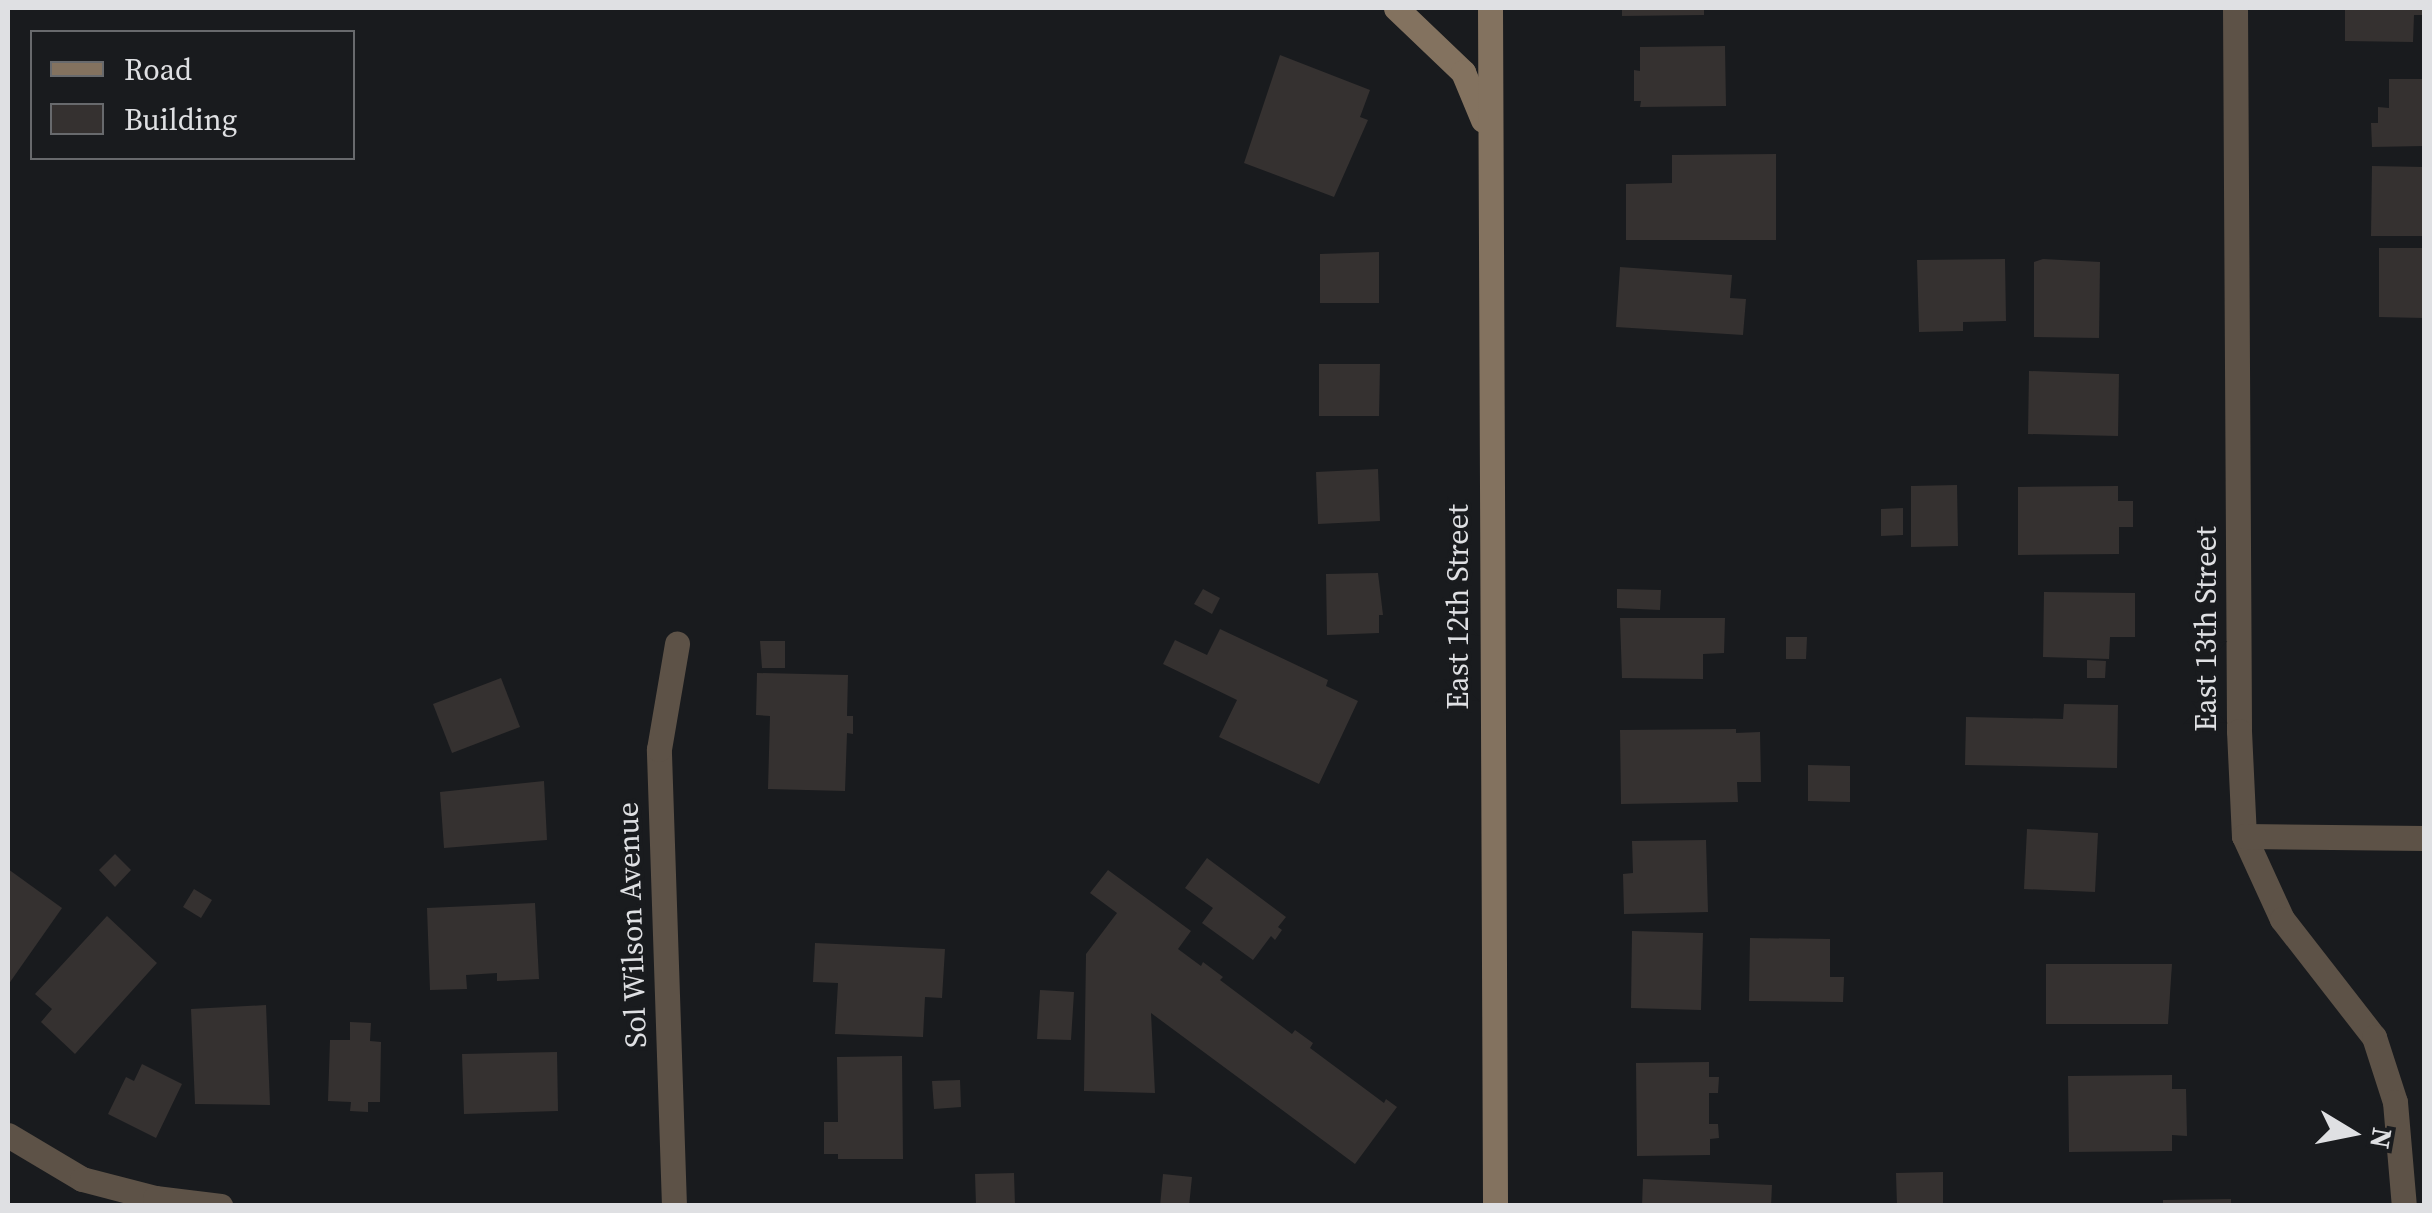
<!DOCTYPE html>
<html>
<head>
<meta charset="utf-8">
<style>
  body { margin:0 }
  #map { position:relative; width:2432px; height:1213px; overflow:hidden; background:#191b1e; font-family:"Source Serif 4",serif }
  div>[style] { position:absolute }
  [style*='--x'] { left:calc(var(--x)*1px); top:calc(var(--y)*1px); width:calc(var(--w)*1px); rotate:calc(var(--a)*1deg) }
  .building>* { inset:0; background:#353130 }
  .street>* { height:25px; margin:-12.5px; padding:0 12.5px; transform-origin:12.5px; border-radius:12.5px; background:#5d5247 }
  .secondary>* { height:25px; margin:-12.5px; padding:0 12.5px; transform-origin:12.5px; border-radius:12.5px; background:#83725f }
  span { translate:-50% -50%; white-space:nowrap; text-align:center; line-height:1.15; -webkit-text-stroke:8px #191b1e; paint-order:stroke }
  .street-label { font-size:30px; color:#dfe0e3 }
  .frame { position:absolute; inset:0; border:10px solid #dfe0e3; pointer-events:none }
  .legend { position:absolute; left:30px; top:30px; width:325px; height:130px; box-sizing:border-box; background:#191b1e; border:2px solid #686a6d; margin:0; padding:12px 18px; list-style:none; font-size:30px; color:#dfe0e3 }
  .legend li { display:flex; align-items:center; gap:20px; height:50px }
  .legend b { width:50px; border:2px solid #686a6d }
  .north { position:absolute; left:2302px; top:1083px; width:100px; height:100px; -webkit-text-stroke:8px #191b1e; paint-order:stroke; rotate:100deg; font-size:28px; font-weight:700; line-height:40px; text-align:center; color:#dfe0e3 }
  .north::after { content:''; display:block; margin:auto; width:35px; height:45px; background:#dfe0e3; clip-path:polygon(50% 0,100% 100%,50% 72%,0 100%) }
</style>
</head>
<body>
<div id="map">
  <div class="building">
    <i style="clip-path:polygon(1622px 8px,1704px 8px,1704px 15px,1622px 16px)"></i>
    <i style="clip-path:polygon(2345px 8px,2424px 8px,2424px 15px,2414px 15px,2413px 42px,2345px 41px)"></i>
    <i style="clip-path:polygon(1725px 46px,1726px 106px,1640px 107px,1641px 101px,1634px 101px,1634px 70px,1640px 71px,1640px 47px)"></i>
    <i style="clip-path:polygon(1280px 55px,1370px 90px,1360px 117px,1368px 120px,1334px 197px,1244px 163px)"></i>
    <i style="clip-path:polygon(2389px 79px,2424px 79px,2424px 146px,2372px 147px,2371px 123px,2378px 123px,2378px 107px,2389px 108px)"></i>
    <i style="clip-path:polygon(1776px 154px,1776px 240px,1626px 240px,1626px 184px,1672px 183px,1672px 155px)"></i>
    <i style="clip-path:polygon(2372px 166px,2424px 167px,2424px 236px,2371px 236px)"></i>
    <i style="clip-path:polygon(2379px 248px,2424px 248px,2424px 318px,2379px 317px)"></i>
    <i style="clip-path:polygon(1379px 252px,1379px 303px,1320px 303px,1320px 254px)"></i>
    <i style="clip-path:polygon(2005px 259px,2006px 321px,1963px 322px,1963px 331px,1919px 332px,1917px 260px)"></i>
    <i style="clip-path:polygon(2043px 259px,2100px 262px,2099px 338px,2034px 337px,2034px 262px)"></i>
    <i style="clip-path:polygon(1620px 267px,1732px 275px,1730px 298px,1746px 299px,1743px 335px,1616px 327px)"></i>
    <i style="clip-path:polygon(1319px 364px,1380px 364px,1379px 416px,1319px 416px)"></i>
    <i style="clip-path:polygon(2029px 371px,2119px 374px,2118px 436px,2028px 434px)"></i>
    <i style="clip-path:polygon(1378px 469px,1380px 521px,1318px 524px,1316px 472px)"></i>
    <i style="clip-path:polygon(1957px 485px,1958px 546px,1911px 547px,1911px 486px)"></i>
    <i style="clip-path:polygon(2118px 486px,2118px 501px,2133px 501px,2133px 527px,2119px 527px,2119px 554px,2018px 555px,2018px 487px)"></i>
    <i style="clip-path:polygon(1903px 508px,1903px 535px,1881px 536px,1881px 509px)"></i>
    <i style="clip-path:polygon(1378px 573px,1383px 615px,1379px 615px,1379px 633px,1327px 635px,1326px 574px)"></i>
    <i style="clip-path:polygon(1203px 589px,1220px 598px,1212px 614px,1194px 604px)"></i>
    <i style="clip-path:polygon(1617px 589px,1661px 590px,1660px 610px,1617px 608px)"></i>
    <i style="clip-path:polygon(2044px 592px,2135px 593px,2135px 637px,2110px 637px,2109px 659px,2043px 657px)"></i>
    <i style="clip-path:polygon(1620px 618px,1725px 618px,1724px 653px,1703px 654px,1703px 679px,1622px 678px)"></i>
    <i style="clip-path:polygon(1220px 629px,1328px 680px,1326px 686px,1358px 701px,1319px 784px,1219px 737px,1237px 700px,1163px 664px,1175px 640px,1207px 655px)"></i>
    <i style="clip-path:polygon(1786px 637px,1807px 637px,1806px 659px,1786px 659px)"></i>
    <i style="clip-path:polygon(760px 641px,785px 641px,785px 668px,762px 668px)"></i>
    <i style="clip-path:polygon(2087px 660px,2106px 661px,2105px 678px,2087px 678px)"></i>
    <i style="clip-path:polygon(757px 673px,848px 675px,847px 716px,853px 716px,853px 734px,847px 733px,845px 791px,768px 789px,770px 716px,756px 715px)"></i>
    <i style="clip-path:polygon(501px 678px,520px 727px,452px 753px,433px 704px)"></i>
    <i style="clip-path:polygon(2064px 704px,2118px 705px,2117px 768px,1965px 765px,1966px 717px,2063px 719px)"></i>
    <i style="clip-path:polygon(1736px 729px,1736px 733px,1760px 732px,1761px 782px,1737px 782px,1738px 802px,1621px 804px,1620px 730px)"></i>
    <i style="clip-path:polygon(1808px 765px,1850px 766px,1850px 802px,1808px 801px)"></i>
    <i style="clip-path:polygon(544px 781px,547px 840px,444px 848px,440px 792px)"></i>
    <i style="clip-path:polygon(2027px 829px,2098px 833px,2095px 892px,2024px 889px)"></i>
    <i style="clip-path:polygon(1706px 840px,1708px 912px,1624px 914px,1623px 874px,1633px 873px,1632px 841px)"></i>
    <i style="clip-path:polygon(115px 854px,131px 870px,115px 887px,99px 870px)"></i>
    <i style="clip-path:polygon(1207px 858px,1286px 917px,1278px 927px,1282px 930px,1275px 940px,1271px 936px,1253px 960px,1202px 923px,1213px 908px,1185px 888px)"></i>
    <i style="clip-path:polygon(8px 869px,62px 908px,8px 985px)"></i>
    <i style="clip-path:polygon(1108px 870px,1191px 931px,1178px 949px,1201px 966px,1203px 962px,1223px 977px,1220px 980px,1292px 1034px,1295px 1030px,1313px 1043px,1310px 1048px,1384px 1103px,1386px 1099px,1397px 1107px,1355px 1164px,1151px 1013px,1155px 1093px,1084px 1091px,1086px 954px,1117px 913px,1090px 893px)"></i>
    <i style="clip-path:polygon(194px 889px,212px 900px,201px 918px,183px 907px)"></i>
    <i style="clip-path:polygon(535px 903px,539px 979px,497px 981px,497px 973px,466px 975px,467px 989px,430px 990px,427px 908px)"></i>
    <i style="clip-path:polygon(107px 916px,157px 963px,75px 1054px,41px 1022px,52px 1009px,35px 994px)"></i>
    <i style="clip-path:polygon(1632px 931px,1703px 933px,1701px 1010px,1631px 1008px)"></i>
    <i style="clip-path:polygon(1750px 938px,1830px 939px,1830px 977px,1844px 977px,1843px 1002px,1749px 1001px)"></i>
    <i style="clip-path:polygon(815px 943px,945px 949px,942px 998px,925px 997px,923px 1037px,835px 1034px,838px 983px,813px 982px)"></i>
    <i style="clip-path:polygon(2046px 964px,2172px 964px,2168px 1024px,2046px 1024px)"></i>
    <i style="clip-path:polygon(1040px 990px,1074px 992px,1071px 1040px,1037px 1039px)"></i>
    <i style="clip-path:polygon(266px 1005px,270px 1105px,195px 1104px,191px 1009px)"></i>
    <i style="clip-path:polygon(350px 1022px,371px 1023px,370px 1041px,381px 1042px,380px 1102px,368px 1102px,368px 1112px,350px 1111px,351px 1102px,328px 1101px,330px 1040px,350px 1040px)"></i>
    <i style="clip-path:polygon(557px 1052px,558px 1111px,464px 1114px,462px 1054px)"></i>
    <i style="clip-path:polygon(902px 1056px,903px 1159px,838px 1159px,838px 1154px,824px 1154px,824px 1122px,838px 1122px,837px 1057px)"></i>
    <i style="clip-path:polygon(1709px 1062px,1709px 1077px,1719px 1077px,1718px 1093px,1709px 1093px,1709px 1124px,1718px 1124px,1719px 1138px,1710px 1139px,1710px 1155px,1637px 1156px,1636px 1063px)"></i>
    <i style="clip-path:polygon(142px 1064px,182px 1084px,156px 1138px,108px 1114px,126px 1077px,134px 1081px)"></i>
    <i style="clip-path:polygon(2172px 1075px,2172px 1089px,2186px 1089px,2187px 1136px,2172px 1135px,2172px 1151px,2069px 1152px,2068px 1076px)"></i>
    <i style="clip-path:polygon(960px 1080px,961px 1107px,934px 1109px,932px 1081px)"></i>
    <i style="clip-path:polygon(1943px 1172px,1943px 1206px,1897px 1206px,1896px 1173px)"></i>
    <i style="clip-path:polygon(1014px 1173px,1015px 1206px,976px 1206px,975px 1174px)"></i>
    <i style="clip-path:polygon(1163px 1174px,1192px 1177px,1189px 1206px,1160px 1206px)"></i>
    <i style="clip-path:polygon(1643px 1179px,1772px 1185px,1771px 1206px,1642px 1206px)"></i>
    <i style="clip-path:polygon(2231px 1199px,2231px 1206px,2163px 1206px,2163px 1200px)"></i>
  </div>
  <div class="street">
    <i style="--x:2235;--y:8;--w:723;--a:89.68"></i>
    <i style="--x:2239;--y:731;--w:105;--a:87.3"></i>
    <i style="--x:2244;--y:836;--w:91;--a:65.4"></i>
    <i style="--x:2282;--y:919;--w:150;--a:52.1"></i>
    <i style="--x:2374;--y:1037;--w:68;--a:72.1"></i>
    <i style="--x:2395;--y:1102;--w:104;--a:85.1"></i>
    <i style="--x:2244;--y:836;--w:180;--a:0.6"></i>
    <i style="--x:8;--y:1135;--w:86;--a:30.7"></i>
    <i style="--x:82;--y:1179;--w:75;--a:14.6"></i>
    <i style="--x:155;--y:1198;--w:66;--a:6.9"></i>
    <i style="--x:674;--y:1206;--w:457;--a:-91.9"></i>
    <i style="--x:659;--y:749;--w:107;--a:-80.3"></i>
  </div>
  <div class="secondary">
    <i style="--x:1396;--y:8;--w:93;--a:43.7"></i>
    <i style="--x:1463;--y:72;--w:52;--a:67.4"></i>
    <i style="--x:1490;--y:8;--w:1198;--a:89.76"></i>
  </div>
  <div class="street-label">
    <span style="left:1458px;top:607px;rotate:-90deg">East 12th Street</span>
    <span style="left:2206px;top:629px;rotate:-90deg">East 13th Street</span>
    <span style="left:632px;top:925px;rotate:-92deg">Sol Wilson Avenue</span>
  </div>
  <div class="frame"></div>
  <ul class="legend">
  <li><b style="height:12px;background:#83725f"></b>Road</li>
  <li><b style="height:28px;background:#353130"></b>Building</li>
  </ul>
  <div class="north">N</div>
</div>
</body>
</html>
